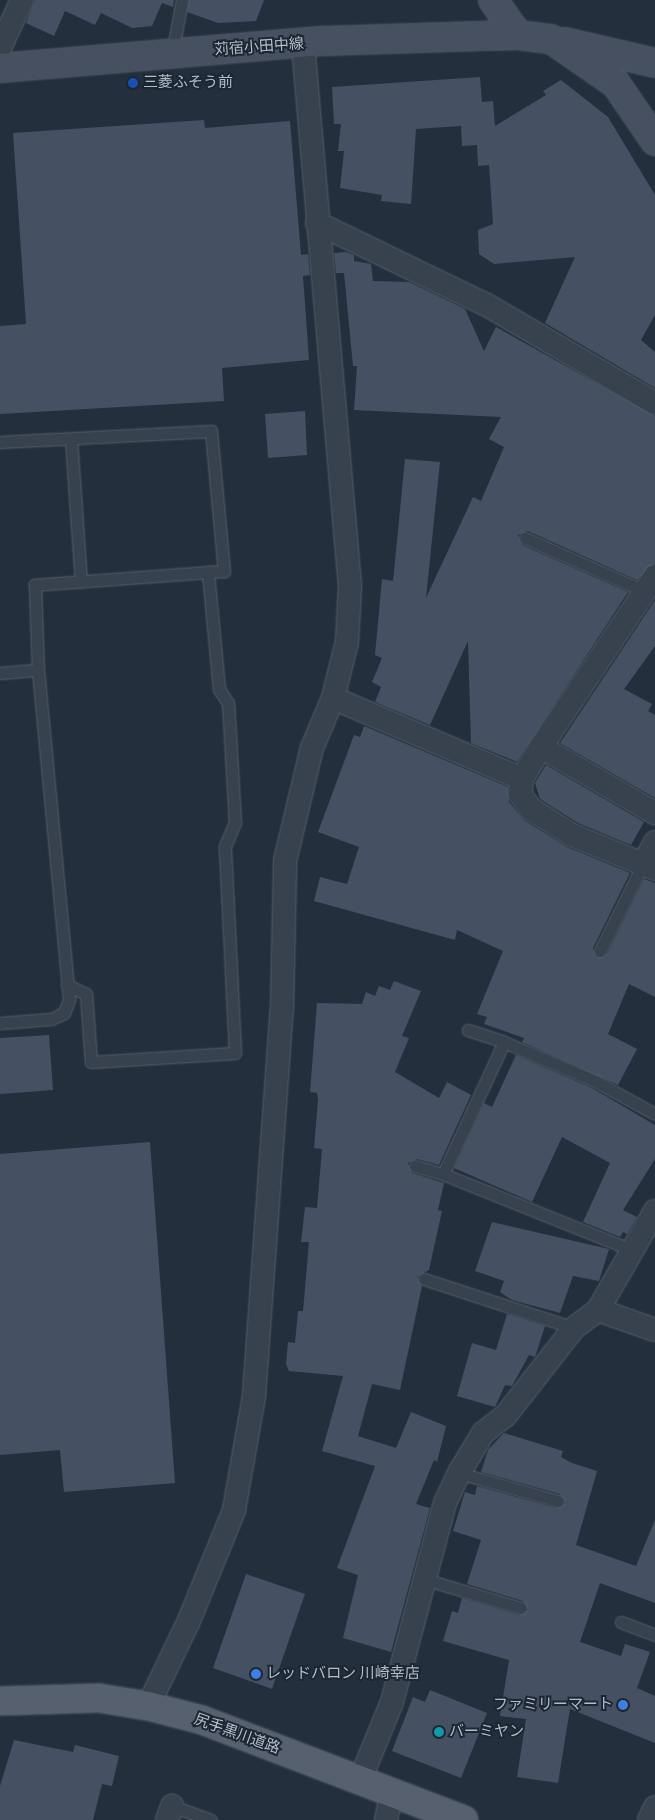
<!DOCTYPE html>
<html>
<head>
<meta charset="utf-8">
<style>
  body { margin:0 }
  #map { position:relative; width:655px; height:1820px; overflow:hidden; background:#242f3e; font-family:Figtree,"Noto Sans JP",sans-serif }
  div>[style] { position:absolute }
  [style*='--x'] { left:calc(var(--x)*1px); top:calc(var(--y)*1px); width:calc(var(--w)*1px); rotate:calc(var(--a)*1deg) }
  .building>* { inset:0; background:#455162 }
  .roads { filter:drop-shadow(0 0 1px #565f6c) drop-shadow(0 0 1px #565f6c) }
  .lane>* { height:11px; margin:-5.5px; padding:0 5.5px; transform-origin:5.5px; border-radius:5.5px; background:#38414e }
  .street>* { height:22px; margin:-11px; padding:0 11px; transform-origin:11px; border-radius:11px; background:#38414e }
  .secondary>* { height:28px; margin:-14px; padding:0 14px; transform-origin:14px; border-radius:14px; background:#465061 }
  .primary>* { height:28px; margin:-14px; padding:0 14px; transform-origin:14px; border-radius:14px; background:#56606e }
  .dots>* { width:14px; height:14px; translate:-50% -50%; box-sizing:border-box; border:2px solid #1d2633; border-radius:50% }
  span { translate:-50% -50%; white-space:nowrap; text-align:center; line-height:1.15; -webkit-text-stroke:4px #1d2633; paint-order:stroke }
  .street-label { font-size:15px; color:#b4bcc9 }
  .poi-label { font-size:15px; color:#b4bcc9 }
  .left { translate:0 -50%; text-align:left }
  .right { translate:-100% -50%; text-align:right }
</style>
</head>
<body>
<div id="map">
  <div class="building">
    <i style="clip-path:polygon(35px 0,174px 0,173px 7px,162px 3px,152px 26px,132px 28px,101px 13px,95px 25px,65px 11px,54px 36px,26px 23px)"></i>
    <i style="clip-path:polygon(189px 0,264px 0,256px 21px,218px 23px,187px 12px)"></i>
    <i style="clip-path:polygon(480px 77px,482px 102px,493px 101px,495px 126px,546px 95px,543px 91px,561px 80px,608px 117px,655px 195px,655px 315px,641px 340px,655px 352px,655px 388px,545px 323px,575px 257px,494px 264px,479px 254px,478px 230px,493px 224px,489px 165px,478px 166px,477px 145px,462px 146px,461px 126px,416px 129px,411px 204px,381px 201px,382px 195px,340px 188px,344px 151px,338px 151px,341px 124px,334px 124px,332px 87px)"></i>
    <i style="clip-path:polygon(204px 120px,205px 128px,290px 121px,301px 255px,308px 254px,310px 275px,303px 276px,309px 360px,222px 368px,224px 401px,0 414px,0 326px,26px 324px,13px 133px)"></i>
    <i style="clip-path:polygon(346px 252px,354px 255px,354px 261px,371px 264px,373px 281px,409px 282px,465px 309px,484px 351px,496px 327px,655px 416px,655px 563px,637px 580px,528px 531px,518px 535px,522px 545px,628px 592px,517px 762px,471px 743px,468px 641px,430px 725px,375px 702px,381px 687px,372px 682px,382px 658px,375px 655px,382px 579px,393px 581px,405px 459px,440px 462px,426px 598px,473px 497px,481px 501px,504px 447px,489px 439px,501px 417px,354px 410px,357px 366px,353px 366px,344px 273px,336px 273px,334px 253px)"></i>
    <i style="clip-path:polygon(305px 411px,307px 455px,268px 458px,265px 414px)"></i>
    <i style="clip-path:polygon(655px 600px,655px 646px,624px 689px,652px 704px,648px 711px,655px 715px,655px 798px,560px 743px)"></i>
    <i style="clip-path:polygon(364px 726px,508px 787px,509px 802px,524px 820px,567px 847px,630px 873px,593px 948px,596px 957px,607px 954px,644px 879px,655px 883px,655px 997px,629px 984px,608px 1034px,637px 1049px,618px 1085px,522px 1042px,524px 1038px,484px 1024px,487px 1017px,477px 1014px,503px 951px,457px 930px,455px 940px,314px 901px,320px 877px,347px 884px,359px 847px,318px 832px,354px 735px,360px 737px)"></i>
    <i style="clip-path:polygon(546px 765px,644px 822px,631px 845px,578px 823px,540px 799px,535px 783px)"></i>
    <i style="clip-path:polygon(394px 981px,421px 991px,402px 1036px,409px 1038px,395px 1072px,439px 1098px,447px 1082px,471px 1095px,439px 1165px,417px 1159px,408px 1163px,412px 1173px,444px 1183px,438px 1210px,442px 1211px,429px 1270px,417px 1277px,422px 1286px,400px 1390px,372px 1384px,358px 1436px,396px 1448px,411px 1412px,446px 1426px,437px 1462px,434px 1460px,416px 1504px,430px 1508px,391px 1652px,343px 1638px,358px 1575px,337px 1568px,375px 1466px,322px 1451px,343px 1376px,289px 1371px,286px 1364px,288px 1342px,295px 1343px,298px 1311px,303px 1311px,309px 1242px,301px 1242px,305px 1207px,317px 1208px,322px 1149px,314px 1148px,318px 1100px,317px 1093px,310px 1092px,317px 1003px,362px 1004px,366px 992px,375px 996px,379px 986px,390px 990px)"></i>
    <i style="clip-path:polygon(49px 1035px,53px 1090px,0 1094px,0 1038px)"></i>
    <i style="clip-path:polygon(516px 1055px,592px 1088px,655px 1125px,655px 1159px,623px 1210px,637px 1217px,627px 1234px,623px 1232px,620px 1237px,583px 1222px,610px 1163px,562px 1137px,532px 1202px,454px 1168px,484px 1103px,492px 1107px)"></i>
    <i style="clip-path:polygon(150px 1142px,175px 1483px,64px 1492px,60px 1450px,0 1455px,0 1154px)"></i>
    <i style="clip-path:polygon(492px 1222px,609px 1249px,599px 1281px,573px 1276px,560px 1313px,512px 1300px,500px 1292px,504px 1281px,475px 1271px)"></i>
    <i style="clip-path:polygon(507px 1314px,545px 1326px,535px 1357px,529px 1355px,512px 1386px,505px 1385px,495px 1407px,457px 1396px,472px 1343px,496px 1350px)"></i>
    <i style="clip-path:polygon(504px 1433px,563px 1451px,561px 1457px,572px 1463px,597px 1471px,576px 1545px,636px 1566px,655px 1520px,655px 1603px,600px 1583px,580px 1642px,621px 1656px,625px 1644px,650px 1652px,637px 1688px,655px 1696px,655px 1743px,570px 1709px,558px 1783px,517px 1777px,526px 1719px,500px 1716px,509px 1660px,443px 1641px,452px 1611px,458px 1613px,462px 1598px,519px 1615px,528px 1610px,523px 1601px,467px 1584px,481px 1540px,453px 1531px,465px 1492px,475px 1495px,477px 1486px,556px 1508px,565px 1503px,560px 1494px,481px 1472px,488px 1450px)"></i>
    <i style="clip-path:polygon(246px 1574px,305px 1594px,272px 1689px,213px 1668px)"></i>
    <i style="clip-path:polygon(430px 1690px,487px 1713px,461px 1778px,392px 1751px,413px 1697px,425px 1702px)"></i>
    <i style="clip-path:polygon(14px 1740px,73px 1752px,75px 1745px,119px 1756px,112px 1786px,102px 1784px,93px 1820px,0 1820px,0 1786px)"></i>
  </div>
  <div class="roads">
    <div class="lane">
      <i style="--x:172;--y:54;--w:55;--a:-79.5"></i>
      <i style="--x:71;--y:439;--w:143;--a:86"></i>
      <i style="--x:0;--y:442;--w:211;--a:-3"></i>
      <i style="--x:211;--y:431;--w:141;--a:84.7"></i>
      <i style="--x:224;--y:571;--w:190;--a:175.8"></i>
      <i style="--x:35;--y:585;--w:85;--a:88"></i>
      <i style="--x:525;--y:538;--w:128;--a:24"></i>
      <i style="--x:0;--y:673;--w:38;--a:-5"></i>
      <i style="--x:38;--y:670;--w:331;--a:84.6"></i>
      <i style="--x:69;--y:1000;--w:14;--a:111"></i>
      <i style="--x:64;--y:1013;--w:14;--a:155"></i>
      <i style="--x:51;--y:1019;--w:51;--a:175.5"></i>
      <i style="--x:600;--y:951;--w:97;--a:-63.7"></i>
      <i style="--x:67;--y:985;--w:21;--a:25"></i>
      <i style="--x:86;--y:994;--w:68;--a:85.8"></i>
      <i style="--x:91;--y:1062;--w:144;--a:-3.6"></i>
      <i style="--x:235;--y:1053;--w:207;--a:-92.8"></i>
      <i style="--x:225;--y:846;--w:25;--a:-67"></i>
      <i style="--x:235;--y:823;--w:120;--a:-93.3"></i>
      <i style="--x:228;--y:703;--w:17;--a:-123"></i>
      <i style="--x:219;--y:689;--w:118;--a:-95.4"></i>
      <i style="--x:468;--y:1030;--w:38;--a:18"></i>
      <i style="--x:415;--y:1166;--w:29;--a:16"></i>
      <i style="--x:632;--y:1250;--w:204;--a:-158.1"></i>
      <i style="--x:443;--y:1174;--w:145;--a:-65.2"></i>
      <i style="--x:504;--y:1042;--w:99;--a:23.2"></i>
      <i style="--x:595;--y:1081;--w:68;--a:28.8"></i>
      <i style="--x:424;--y:1279;--w:158;--a:18.1"></i>
      <i style="--x:459;--y:1473;--w:103;--a:15.8"></i>
      <i style="--x:424;--y:1579;--w:101;--a:16.6"></i>
      <i style="--x:621;--y:1622;--w:36;--a:21"></i>
      <i style="--x:172;--y:1806;--w:41;--a:19.7"></i>
    </div>
    <div class="street">
      <i style="--x:0;--y:48;--w:53;--a:-65.4"></i>
      <i style="--x:317;--y:223;--w:189;--a:25.8"></i>
      <i style="--x:487;--y:305;--w:194;--a:30.3"></i>
      <i style="--x:655;--y:576;--w:206;--a:123.7"></i>
      <i style="--x:541;--y:747;--w:37;--a:121"></i>
      <i style="--x:522;--y:779;--w:15;--a:98"></i>
      <i style="--x:520;--y:794;--w:19;--a:54"></i>
      <i style="--x:531;--y:809;--w:49;--a:32.4"></i>
      <i style="--x:572;--y:835;--w:90;--a:22.3"></i>
      <i style="--x:333;--y:698;--w:206;--a:23.2"></i>
      <i style="--x:541;--y:747;--w:132;--a:30.1"></i>
      <i style="--x:643;--y:864;--w:25;--a:-61"></i>
      <i style="--x:598;--y:1310;--w:60;--a:19.3"></i>
      <i style="--x:148;--y:1706;--w:92;--a:-64.3"></i>
      <i style="--x:188;--y:1623;--w:122;--a:-67.8"></i>
      <i style="--x:234;--y:1510;--w:116;--a:-80"></i>
      <i style="--x:254;--y:1396;--w:387;--a:-85.9"></i>
      <i style="--x:282;--y:1010;--w:149;--a:-88.8"></i>
      <i style="--x:285;--y:861;--w:116;--a:-76.6"></i>
      <i style="--x:312;--y:748;--w:54;--a:-67.2"></i>
      <i style="--x:333;--y:698;--w:58;--a:-76"></i>
      <i style="--x:347;--y:642;--w:56;--a:-86.9"></i>
      <i style="--x:350;--y:586;--w:544;--a:-94.96"></i>
      <i style="--x:360;--y:1780;--w:84;--a:-67.7"></i>
      <i style="--x:392;--y:1702;--w:206;--a:-75.1"></i>
      <i style="--x:445;--y:1503;--w:33;--a:-65"></i>
      <i style="--x:459;--y:1473;--w:47;--a:-59"></i>
      <i style="--x:483;--y:1433;--w:29;--a:-38"></i>
      <i style="--x:506;--y:1415;--w:110;--a:-52"></i>
      <i style="--x:574;--y:1328;--w:30;--a:-37"></i>
      <i style="--x:598;--y:1310;--w:114;--a:-60.1"></i>
      <i style="--x:167;--y:1820;--w:15;--a:-70"></i>
      <i style="--x:386;--y:1820;--w:29;--a:-78"></i>
      <i style="--x:649;--y:1820;--w:14;--a:-65"></i>
    </div>
    <div class="secondary">
      <i style="--x:493;--y:0;--w:43;--a:54.5"></i>
      <i style="--x:564;--y:42;--w:93;--a:13"></i>
      <i style="--x:0;--y:68;--w:325;--a:-4.8"></i>
      <i style="--x:324;--y:41;--w:194;--a:-1.8"></i>
      <i style="--x:518;--y:35;--w:33;--a:7"></i>
      <i style="--x:551;--y:39;--w:79;--a:34.7"></i>
      <i style="--x:616;--y:84;--w:69;--a:55.6"></i>
    </div>
    <div class="primary">
      <i style="--x:0;--y:1701;--w:99;--a:-1.7"></i>
      <i style="--x:99;--y:1698;--w:50;--a:9.3"></i>
      <i style="--x:148;--y:1706;--w:56;--a:14.5"></i>
      <i style="--x:202;--y:1720;--w:280;--a:20.9"></i>
    </div>
  </div>
  <div class="dots">
    <i style="left:133px;top:83px;background:#1a4fb4"></i>
    <i style="left:256px;top:1674px;background:#3f7fe0"></i>
    <i style="left:623px;top:1705px;background:#3f7fe0"></i>
    <i style="left:439px;top:1732px;background:#0f9aa8"></i>
  </div>
  <div class="street-label">
    <span style="left:259px;top:47px;rotate:-4deg">苅宿小田中線</span>
    <span style="left:237px;top:1734px;rotate:20deg">尻手黒川道路</span>
  </div>
  <div class="poi-label">
    <span class="left" style="left:143px;top:83px">三菱ふそう前</span>
    <span class="left" style="left:266px;top:1674px">レッドバロン 川崎幸店</span>
    <span class="right" style="left:613px;top:1705px">ファミリーマート</span>
    <span class="left" style="left:449px;top:1732px">バーミヤン</span>
  </div>
</div>
</body>
</html>
